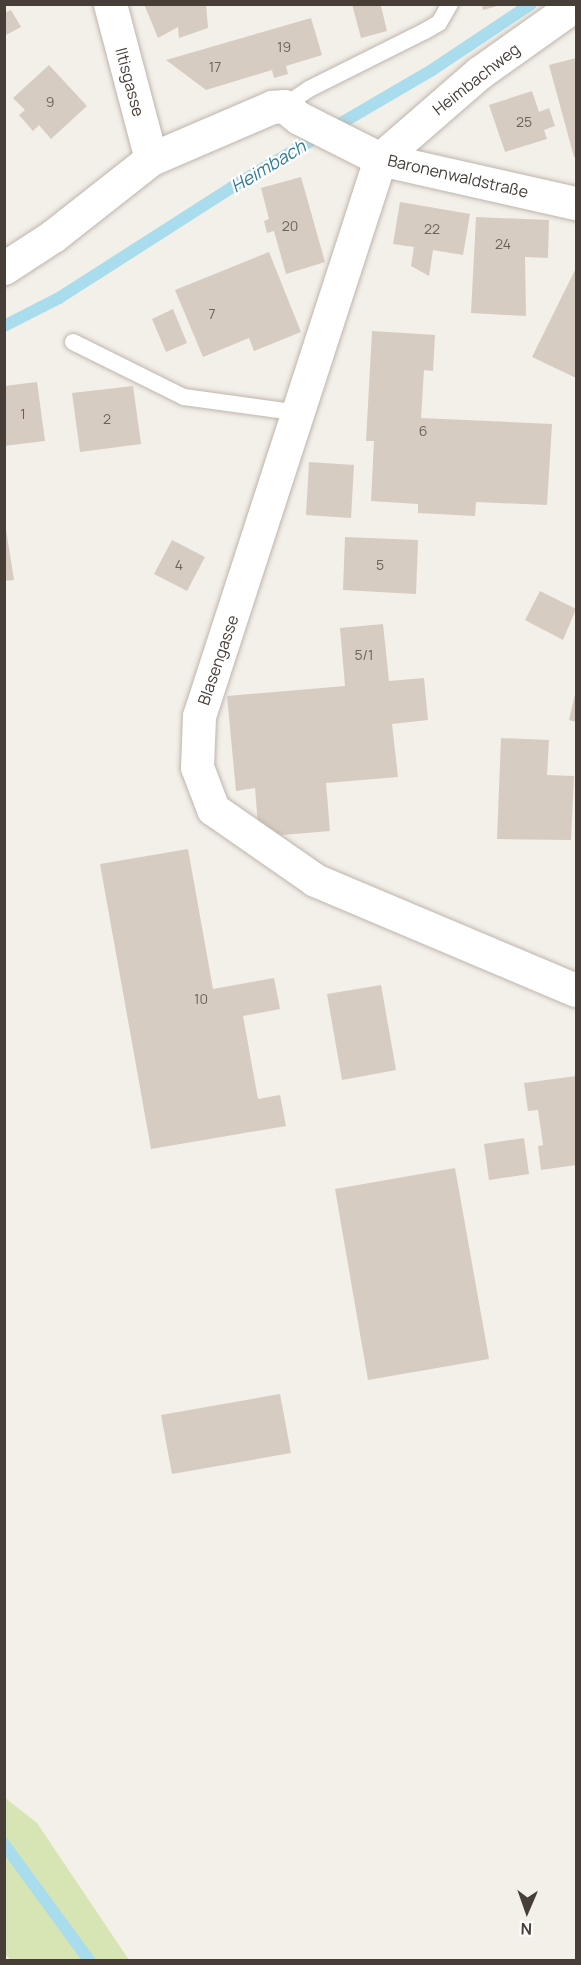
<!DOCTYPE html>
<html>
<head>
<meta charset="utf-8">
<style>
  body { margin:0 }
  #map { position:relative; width:581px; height:1965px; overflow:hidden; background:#f3efe9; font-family:Manrope,sans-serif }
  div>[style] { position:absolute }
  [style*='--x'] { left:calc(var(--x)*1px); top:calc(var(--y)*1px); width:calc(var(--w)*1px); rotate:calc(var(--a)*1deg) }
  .green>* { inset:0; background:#d7e5b4 }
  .stream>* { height:12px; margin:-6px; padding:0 6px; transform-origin:6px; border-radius:6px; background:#a9dcec }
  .building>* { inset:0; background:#d7ccc2 }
  .roads { filter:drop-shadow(0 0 2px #beb5ac) drop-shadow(0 0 2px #beb5ac) }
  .service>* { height:16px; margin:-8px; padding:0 8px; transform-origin:8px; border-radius:8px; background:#fff }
  .minor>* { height:33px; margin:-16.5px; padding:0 16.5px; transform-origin:16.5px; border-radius:16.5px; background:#fff }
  span { translate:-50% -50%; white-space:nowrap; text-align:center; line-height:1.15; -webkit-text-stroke:4.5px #fff; paint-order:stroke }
  .number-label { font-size:14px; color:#6b625a }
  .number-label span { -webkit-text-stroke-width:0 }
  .street-label { font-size:16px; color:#473e38 }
  .water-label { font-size:18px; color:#317b96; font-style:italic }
  .frame { position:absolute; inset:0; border:6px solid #473e38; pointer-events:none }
  .north { position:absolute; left:497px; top:1881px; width:60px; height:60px; -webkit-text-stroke:4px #fff; paint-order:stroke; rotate:182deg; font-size:16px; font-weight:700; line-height:24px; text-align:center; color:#473e38 }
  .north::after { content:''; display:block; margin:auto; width:21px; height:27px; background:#473e38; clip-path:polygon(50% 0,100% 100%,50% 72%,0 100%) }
</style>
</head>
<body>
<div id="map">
  <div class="green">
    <i style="clip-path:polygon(4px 1797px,37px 1823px,129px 1960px,11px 1960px,5px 1954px)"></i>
  </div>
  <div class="stream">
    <i style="--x:4;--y:326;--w:62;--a:-27"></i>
    <i style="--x:59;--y:298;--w:211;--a:-32.6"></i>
    <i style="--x:237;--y:184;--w:226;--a:-30.3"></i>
    <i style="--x:432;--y:70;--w:119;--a:-33.7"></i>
    <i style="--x:4;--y:1844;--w:144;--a:53.8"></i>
  </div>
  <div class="building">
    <i style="clip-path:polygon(144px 4px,206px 4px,208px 28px,179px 38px,178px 27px,158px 38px)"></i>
    <i style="clip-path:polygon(352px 4px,385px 4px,381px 6px,387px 31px,361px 38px)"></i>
    <i style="clip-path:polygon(482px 4px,500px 4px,501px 5px,483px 10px)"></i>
    <i style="clip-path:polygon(11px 10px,21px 27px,4px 36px,4px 13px)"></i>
    <i style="clip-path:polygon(311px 18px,322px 55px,286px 66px,288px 74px,274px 78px,272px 70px,206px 90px,166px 60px)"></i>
    <i style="clip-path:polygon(576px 58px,576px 157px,574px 157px,549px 65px)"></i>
    <i style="clip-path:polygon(49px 65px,87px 106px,51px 139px,39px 125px,33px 131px,19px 115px,25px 110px,13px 98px)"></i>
    <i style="clip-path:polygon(532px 91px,539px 112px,549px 108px,555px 126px,544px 130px,547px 139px,505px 152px,489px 105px)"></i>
    <i style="clip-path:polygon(301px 177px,325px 262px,286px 274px,274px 231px,267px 233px,264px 221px,269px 219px,261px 188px)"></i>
    <i style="clip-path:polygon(400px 202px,470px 214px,463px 255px,433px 250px,429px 276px,411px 266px,414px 247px,393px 244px)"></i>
    <i style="clip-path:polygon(476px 217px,549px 220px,548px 258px,525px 257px,526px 316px,471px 313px)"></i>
    <i style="clip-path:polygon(269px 252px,301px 332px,254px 351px,249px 338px,203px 357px,175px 290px)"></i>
    <i style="clip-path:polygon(576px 268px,576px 378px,532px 357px)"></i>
    <i style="clip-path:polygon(173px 309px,187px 343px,166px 352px,152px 319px)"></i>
    <i style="clip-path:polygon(372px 331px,435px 335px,433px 371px,424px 370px,421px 418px,552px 424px,547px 505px,476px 502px,475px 516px,418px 513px,418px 504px,371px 501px,374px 441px,366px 441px)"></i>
    <i style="clip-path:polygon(37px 382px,45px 441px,4px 446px,4px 386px)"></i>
    <i style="clip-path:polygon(133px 386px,141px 444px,80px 452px,72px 393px)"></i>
    <i style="clip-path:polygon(309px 462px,354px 465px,351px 518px,306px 515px)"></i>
    <i style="clip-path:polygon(4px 517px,14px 580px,4px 581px)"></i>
    <i style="clip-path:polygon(345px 537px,418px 540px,416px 594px,343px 590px)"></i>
    <i style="clip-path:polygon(172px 540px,205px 557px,187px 591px,154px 574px)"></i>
    <i style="clip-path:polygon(540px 591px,576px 609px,563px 640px,525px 620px)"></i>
    <i style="clip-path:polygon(383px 624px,389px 681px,424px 678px,428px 720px,392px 724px,398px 777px,326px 783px,330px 831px,259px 837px,255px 788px,236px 791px,227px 696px,345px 686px,340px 628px)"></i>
    <i style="clip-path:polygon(576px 690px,576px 722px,569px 720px)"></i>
    <i style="clip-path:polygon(501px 738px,549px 740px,547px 775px,574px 776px,571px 840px,497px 839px)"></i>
    <i style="clip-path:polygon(188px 849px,213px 989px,274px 978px,280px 1009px,243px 1016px,258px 1099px,280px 1095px,286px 1126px,151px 1149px,100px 864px)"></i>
    <i style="clip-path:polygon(381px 985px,396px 1070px,342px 1080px,327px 994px)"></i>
    <i style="clip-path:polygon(576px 1076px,576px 1165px,541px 1170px,538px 1146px,543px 1145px,538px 1110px,528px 1111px,524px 1083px)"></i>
    <i style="clip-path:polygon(524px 1138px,529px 1174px,489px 1180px,484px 1144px)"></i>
    <i style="clip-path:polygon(455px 1168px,489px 1359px,368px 1380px,335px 1189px)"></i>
    <i style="clip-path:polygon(280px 1394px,291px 1453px,172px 1474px,161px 1415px)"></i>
  </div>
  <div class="roads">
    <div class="service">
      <i style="--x:284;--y:106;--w:30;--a:-34"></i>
      <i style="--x:309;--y:89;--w:130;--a:-26.6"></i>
      <i style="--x:425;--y:31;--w:16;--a:-30"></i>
      <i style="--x:439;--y:23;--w:22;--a:-60"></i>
      <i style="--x:73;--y:342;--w:124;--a:26.4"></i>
      <i style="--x:184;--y:397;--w:116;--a:7.9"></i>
    </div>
    <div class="minor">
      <i style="--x:110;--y:4;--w:160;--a:75.2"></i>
      <i style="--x:380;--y:159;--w:586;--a:108"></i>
      <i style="--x:199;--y:716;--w:51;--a:92.2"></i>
      <i style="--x:197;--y:767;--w:45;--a:69.1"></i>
      <i style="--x:213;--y:809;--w:124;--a:34.8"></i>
      <i style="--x:315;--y:880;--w:283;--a:22.9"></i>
      <i style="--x:380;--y:159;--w:131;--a:-41"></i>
      <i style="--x:479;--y:73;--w:119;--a:-35.4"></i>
      <i style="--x:4;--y:268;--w:59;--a:-33.1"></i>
      <i style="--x:53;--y:236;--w:125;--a:-38.2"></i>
      <i style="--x:151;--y:159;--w:132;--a:-23.3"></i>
      <i style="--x:272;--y:107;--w:12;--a:-5"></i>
      <i style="--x:284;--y:106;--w:19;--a:39"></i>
      <i style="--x:299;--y:118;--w:91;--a:26.8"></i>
      <i style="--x:380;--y:159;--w:201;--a:12.7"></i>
    </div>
  </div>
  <div class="number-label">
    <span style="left:284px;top:47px">19</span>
    <span style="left:215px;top:67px">17</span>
    <span style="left:50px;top:102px">9</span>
    <span style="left:524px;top:122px">25</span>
    <span style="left:290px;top:226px">20</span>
    <span style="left:432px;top:229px">22</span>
    <span style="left:503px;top:244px">24</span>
    <span style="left:212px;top:314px">7</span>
    <span style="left:23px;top:414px">1</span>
    <span style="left:107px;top:419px">2</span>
    <span style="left:423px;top:431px">6</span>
    <span style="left:179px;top:565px">4</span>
    <span style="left:380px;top:565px">5</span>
    <span style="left:364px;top:655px">5/1</span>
    <span style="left:201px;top:999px">10</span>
  </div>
  <div class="street-label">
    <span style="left:476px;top:79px;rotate:-38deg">Heimbachweg</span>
    <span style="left:130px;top:82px;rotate:75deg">Iltisgasse</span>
    <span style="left:458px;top:176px;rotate:13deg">Baronenwaldstraße</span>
    <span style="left:218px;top:660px;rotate:-71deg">Blasengasse</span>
  </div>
  <div class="water-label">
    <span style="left:268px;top:166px;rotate:-31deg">Heimbach</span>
  </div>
  <div class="frame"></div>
  <div class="north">N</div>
</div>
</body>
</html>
